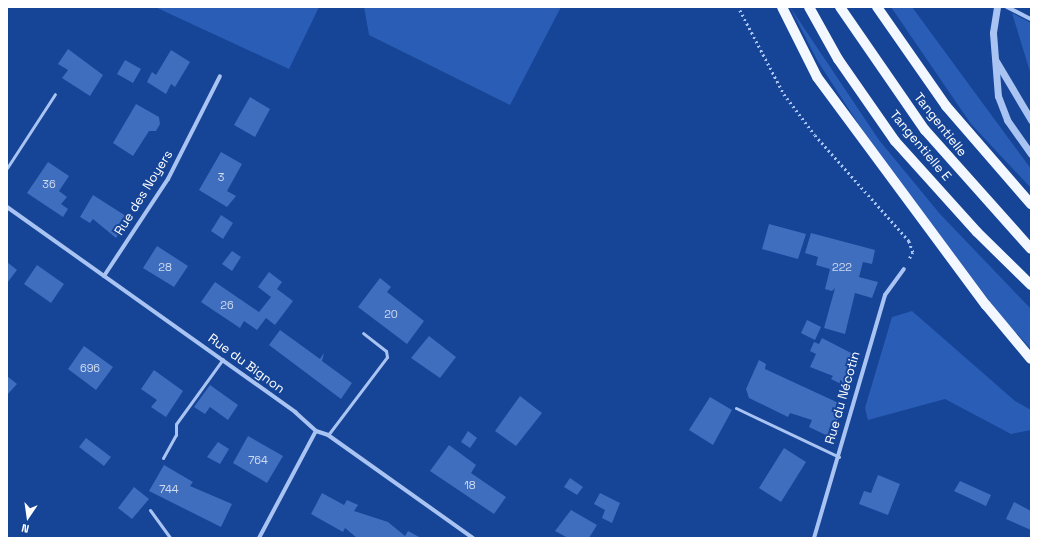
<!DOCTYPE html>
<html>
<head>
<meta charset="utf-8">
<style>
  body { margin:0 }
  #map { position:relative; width:1038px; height:545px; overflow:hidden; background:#164497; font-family:"Space Grotesk",sans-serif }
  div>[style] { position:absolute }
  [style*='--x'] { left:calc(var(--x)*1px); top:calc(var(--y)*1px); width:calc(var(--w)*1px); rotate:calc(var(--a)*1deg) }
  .green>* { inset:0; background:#2a5db6 }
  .building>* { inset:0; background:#3f6ebf }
  .path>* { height:2.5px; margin-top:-1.25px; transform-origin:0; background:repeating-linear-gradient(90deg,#a9c4f2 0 2px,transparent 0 5px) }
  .service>* { height:3px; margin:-1.5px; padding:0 1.5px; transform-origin:1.5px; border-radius:1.5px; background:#a9c4f2 }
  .minor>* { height:4px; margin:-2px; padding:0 2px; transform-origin:2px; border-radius:2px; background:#a9c4f2 }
  .tertiary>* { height:7px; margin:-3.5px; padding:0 3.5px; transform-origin:3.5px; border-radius:3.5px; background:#a9c4f2 }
  .primary>* { height:10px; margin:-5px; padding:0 5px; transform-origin:5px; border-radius:5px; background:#f3f7ff }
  span { translate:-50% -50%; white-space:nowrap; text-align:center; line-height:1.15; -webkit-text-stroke:4px #164497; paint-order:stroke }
  .number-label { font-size:11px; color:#cfdbef }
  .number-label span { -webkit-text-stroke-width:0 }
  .street-label { font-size:13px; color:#fff }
  .frame { position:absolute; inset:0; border:8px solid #fff; pointer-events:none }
  .north { position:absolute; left:8px; top:497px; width:40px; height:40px; -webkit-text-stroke:3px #164497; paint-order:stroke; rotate:193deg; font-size:11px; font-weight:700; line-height:16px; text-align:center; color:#fff }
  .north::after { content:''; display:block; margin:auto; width:14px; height:18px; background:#fff; clip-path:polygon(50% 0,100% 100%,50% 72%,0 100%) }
</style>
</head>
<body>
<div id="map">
  <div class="green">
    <i style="clip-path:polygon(155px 7px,319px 7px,289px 69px)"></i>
    <i style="clip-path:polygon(364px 7px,561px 7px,510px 105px,369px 35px)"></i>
    <i style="clip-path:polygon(790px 7px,879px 140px,940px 214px,1031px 309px,1031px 349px,1000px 315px,872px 145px,817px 60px)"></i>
    <i style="clip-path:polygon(891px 7px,912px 7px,1031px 169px,1031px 188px,971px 124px)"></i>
    <i style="clip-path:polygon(1012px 13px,1031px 23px,1031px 75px)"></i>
    <i style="clip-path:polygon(912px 311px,1015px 401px,1031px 410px,1031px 430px,1011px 434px,945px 399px,868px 420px,865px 408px,892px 317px)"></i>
  </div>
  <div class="building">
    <i style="clip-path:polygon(68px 49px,103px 75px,90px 96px,62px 78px,68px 70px,58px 64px)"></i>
    <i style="clip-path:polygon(171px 50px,190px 62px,175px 87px,171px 84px,166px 94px,147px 82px,152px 72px,156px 75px)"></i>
    <i style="clip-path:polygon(125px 60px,141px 69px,133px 83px,117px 74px)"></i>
    <i style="clip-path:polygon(250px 97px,270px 109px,255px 137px,234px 125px)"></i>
    <i style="clip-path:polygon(136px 104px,159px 117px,160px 124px,156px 131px,149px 131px,133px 156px,113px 143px)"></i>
    <i style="clip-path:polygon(221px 152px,242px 164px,227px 191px,236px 196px,227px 207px,199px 190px)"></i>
    <i style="clip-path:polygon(48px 162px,69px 176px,59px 191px,67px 197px,61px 204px,68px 209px,63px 217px,27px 193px)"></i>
    <i style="clip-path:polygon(93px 195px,129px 218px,116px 238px,93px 219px,90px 223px,80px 217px)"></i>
    <i style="clip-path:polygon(221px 215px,233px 223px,223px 239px,211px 231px)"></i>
    <i style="clip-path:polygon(769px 224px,806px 234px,798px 259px,762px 249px)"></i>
    <i style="clip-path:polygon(811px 233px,875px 250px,872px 264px,863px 262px,859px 277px,878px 282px,872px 298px,855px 293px,845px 334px,824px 328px,835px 288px,832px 291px,825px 289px,830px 269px,816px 265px,818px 257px,805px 253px)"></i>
    <i style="clip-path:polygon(157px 246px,188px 266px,174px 287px,143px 268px)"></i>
    <i style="clip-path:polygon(232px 251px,241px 257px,232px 271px,222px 264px)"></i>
    <i style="clip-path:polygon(7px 262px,17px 270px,7px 283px)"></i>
    <i style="clip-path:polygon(37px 265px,64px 284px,51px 303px,24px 284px)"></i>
    <i style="clip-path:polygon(269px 272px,282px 282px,277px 289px,293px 301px,275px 325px,266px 318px,257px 330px,244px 321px,240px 328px,201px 302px,215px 282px,259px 312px,271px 297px,258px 287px)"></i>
    <i style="clip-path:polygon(380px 278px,391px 287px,387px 292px,424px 321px,407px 344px,358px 307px)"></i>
    <i style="clip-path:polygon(807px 320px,821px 327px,815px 340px,801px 333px)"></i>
    <i style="clip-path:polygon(280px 330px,320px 359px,324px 353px,322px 361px,352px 383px,341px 399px,269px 345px)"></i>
    <i style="clip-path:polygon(429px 336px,456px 357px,440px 378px,411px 358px)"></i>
    <i style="clip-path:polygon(822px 338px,855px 355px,847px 387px,831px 379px,833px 376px,810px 367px,816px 354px,810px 351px,814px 342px,819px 344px)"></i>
    <i style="clip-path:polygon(84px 346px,113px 367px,96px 390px,68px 369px)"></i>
    <i style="clip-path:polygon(759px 360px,766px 364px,765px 369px,843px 405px,835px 429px,831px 428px,828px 436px,809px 427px,812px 420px,790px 413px,788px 417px,749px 398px,746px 389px)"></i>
    <i style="clip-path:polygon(154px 370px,183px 391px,166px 417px,151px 407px,157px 400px,141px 389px)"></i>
    <i style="clip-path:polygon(7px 376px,17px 384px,7px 395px)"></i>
    <i style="clip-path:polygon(210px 385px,238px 405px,228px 420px,210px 407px,205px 414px,194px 407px)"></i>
    <i style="clip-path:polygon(520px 396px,542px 413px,516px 446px,495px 431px)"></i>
    <i style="clip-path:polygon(710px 397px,732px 410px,713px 445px,689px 430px)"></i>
    <i style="clip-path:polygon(468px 431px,477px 438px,470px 448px,461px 442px)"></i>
    <i style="clip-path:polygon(248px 436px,283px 456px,267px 483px,233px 463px)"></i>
    <i style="clip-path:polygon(86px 438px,111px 457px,104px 466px,79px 447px)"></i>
    <i style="clip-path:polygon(218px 442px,229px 449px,220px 464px,207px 457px)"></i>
    <i style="clip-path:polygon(449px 445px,476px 465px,471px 473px,506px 497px,494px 514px,430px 471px)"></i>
    <i style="clip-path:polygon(784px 448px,806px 462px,781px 502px,759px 488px)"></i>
    <i style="clip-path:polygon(164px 465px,193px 482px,190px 486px,232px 504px,221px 527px,149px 491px)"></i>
    <i style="clip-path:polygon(878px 475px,900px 484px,888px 515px,859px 504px,864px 491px,871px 493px)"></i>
    <i style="clip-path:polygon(570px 478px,583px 487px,577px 495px,564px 487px)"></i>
    <i style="clip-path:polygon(960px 481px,991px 495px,986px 506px,954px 491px)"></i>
    <i style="clip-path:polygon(134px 487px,149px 499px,132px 519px,118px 508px)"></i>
    <i style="clip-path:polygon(322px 493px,344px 505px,347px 500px,358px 505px,354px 511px,388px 522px,405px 536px,408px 531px,421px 538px,357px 538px,345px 528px,343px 532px,311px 514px)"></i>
    <i style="clip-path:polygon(600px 493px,620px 503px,612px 523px,602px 518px,605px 510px,594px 504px)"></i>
    <i style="clip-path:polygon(1014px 502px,1031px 511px,1031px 530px,1006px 519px)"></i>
    <i style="clip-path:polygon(571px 510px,597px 525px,589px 538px,568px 538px,555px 531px)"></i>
  </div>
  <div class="path">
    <i style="--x:740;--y:10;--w:95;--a:62.4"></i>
    <i style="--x:784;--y:94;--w:51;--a:52.9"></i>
    <i style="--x:815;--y:135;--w:142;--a:48.4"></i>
    <i style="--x:909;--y:241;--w:12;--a:70"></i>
    <i style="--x:913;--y:252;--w:9;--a:117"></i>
  </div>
  <div class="service">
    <i style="--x:7;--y:168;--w:88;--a:-57"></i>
    <i style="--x:736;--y:408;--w:114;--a:25.4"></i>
    <i style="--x:328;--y:435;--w:98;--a:-52.9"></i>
    <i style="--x:387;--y:357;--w:6;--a:-99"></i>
    <i style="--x:386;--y:351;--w:29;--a:-142"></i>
    <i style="--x:163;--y:458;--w:26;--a:-61"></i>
    <i style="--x:176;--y:435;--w:11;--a:-90"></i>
    <i style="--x:176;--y:424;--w:80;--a:-54.1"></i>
    <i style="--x:150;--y:510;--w:34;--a:54"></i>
  </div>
  <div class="minor">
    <i style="--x:1007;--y:7;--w:27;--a:27"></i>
    <i style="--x:7;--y:207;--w:354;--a:35.4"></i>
    <i style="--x:295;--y:412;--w:28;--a:42"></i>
    <i style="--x:316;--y:431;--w:13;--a:18"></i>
    <i style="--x:328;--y:435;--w:178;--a:35.4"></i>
    <i style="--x:104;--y:276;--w:116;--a:-56.6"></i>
    <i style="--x:168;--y:179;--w:115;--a:-63.2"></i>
    <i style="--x:259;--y:538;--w:121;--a:-62"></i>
    <i style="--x:814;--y:538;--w:253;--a:-73.7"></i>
    <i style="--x:885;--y:295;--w:32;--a:-54"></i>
  </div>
  <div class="tertiary">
    <i style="--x:997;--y:7;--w:26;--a:99"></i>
    <i style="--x:993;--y:33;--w:63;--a:85.5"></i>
    <i style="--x:998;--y:96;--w:26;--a:69"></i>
    <i style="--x:1007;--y:120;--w:42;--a:54.8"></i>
    <i style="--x:996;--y:61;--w:69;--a:59.3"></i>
  </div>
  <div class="primary">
    <i style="--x:782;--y:7;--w:78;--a:63.4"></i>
    <i style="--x:817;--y:77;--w:284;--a:53.5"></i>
    <i style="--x:986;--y:305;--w:70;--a:50.2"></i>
    <i style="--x:809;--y:7;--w:60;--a:60.9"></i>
    <i style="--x:838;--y:59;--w:100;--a:55.2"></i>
    <i style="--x:895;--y:141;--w:122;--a:48"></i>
    <i style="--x:977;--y:232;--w:76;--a:44.5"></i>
    <i style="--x:840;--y:7;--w:150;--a:55.4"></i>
    <i style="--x:925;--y:130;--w:159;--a:48.3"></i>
    <i style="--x:877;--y:7;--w:121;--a:55.1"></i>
    <i style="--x:946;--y:106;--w:130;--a:49.1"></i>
  </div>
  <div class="number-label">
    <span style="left:221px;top:177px">3</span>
    <span style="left:49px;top:184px">36</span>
    <span style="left:165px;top:267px">28</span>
    <span style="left:842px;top:267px">222</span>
    <span style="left:227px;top:305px">26</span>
    <span style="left:391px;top:314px">20</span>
    <span style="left:90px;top:368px">696</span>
    <span style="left:258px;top:460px">764</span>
    <span style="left:470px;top:485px">18</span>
    <span style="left:169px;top:489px">744</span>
  </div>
  <div class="street-label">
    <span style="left:940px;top:125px;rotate:52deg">Tangentielle</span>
    <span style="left:920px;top:146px;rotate:50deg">Tangentielle E</span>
    <span style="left:144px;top:193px;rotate:-58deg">Rue des Noyers</span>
    <span style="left:246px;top:364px;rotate:36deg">Rue du Bignon</span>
    <span style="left:843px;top:398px;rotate:-74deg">Rue du Nécotin</span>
  </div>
  <div class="frame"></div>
  <div class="north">N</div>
</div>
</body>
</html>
